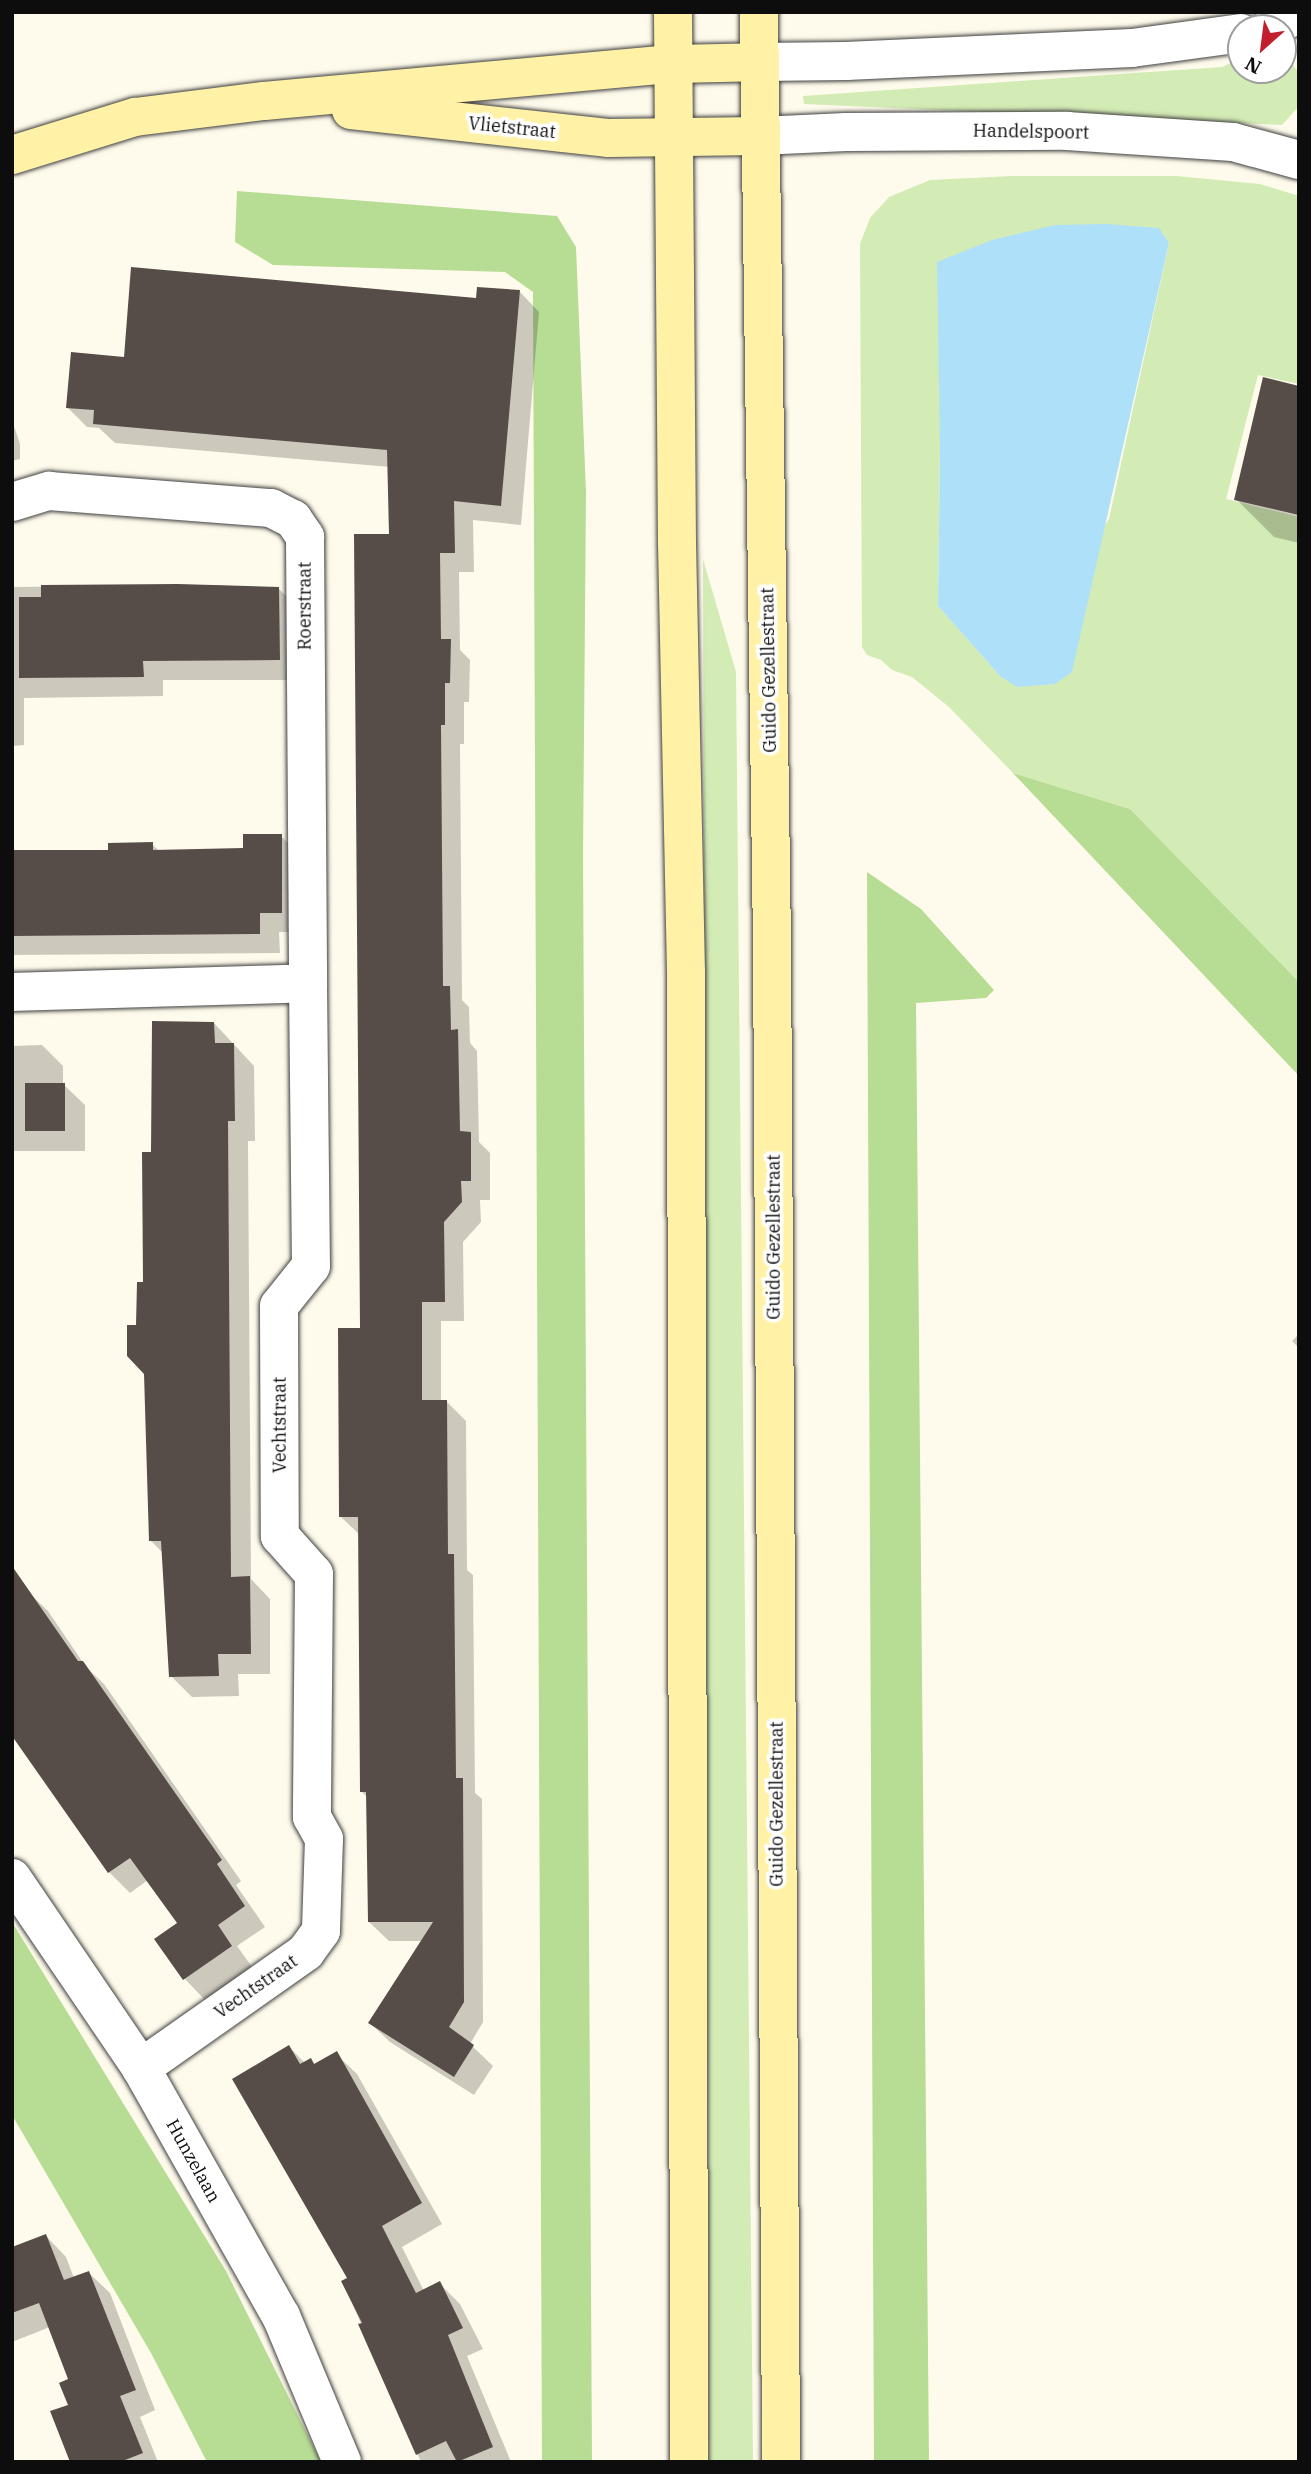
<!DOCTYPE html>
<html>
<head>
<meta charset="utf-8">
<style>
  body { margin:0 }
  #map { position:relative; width:1311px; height:2474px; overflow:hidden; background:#fffbec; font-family:"IBM Plex Serif",serif }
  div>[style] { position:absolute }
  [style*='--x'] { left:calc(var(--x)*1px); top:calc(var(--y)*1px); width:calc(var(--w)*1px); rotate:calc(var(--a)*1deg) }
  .green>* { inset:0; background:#d3ebb5 }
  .forest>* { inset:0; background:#b7dc93 }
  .water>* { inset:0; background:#afe0f9 }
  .shadow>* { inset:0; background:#0003 }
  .building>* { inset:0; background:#564d49 }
  .roads { filter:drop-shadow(0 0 2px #404040) drop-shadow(0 0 2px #404040) }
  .street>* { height:38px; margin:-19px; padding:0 19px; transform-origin:19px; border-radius:19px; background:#fff }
  .secondary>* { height:38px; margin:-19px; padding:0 19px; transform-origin:19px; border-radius:19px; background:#fff2a7 }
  span { translate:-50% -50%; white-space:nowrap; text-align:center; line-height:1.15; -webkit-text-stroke:7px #fff; paint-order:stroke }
  .street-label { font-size:18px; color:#0d0d0d }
  .frame { position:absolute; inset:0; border:14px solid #0d0d0d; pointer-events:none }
  .north { position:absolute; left:1227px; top:14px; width:70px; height:70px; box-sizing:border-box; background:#fff; border:2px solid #9e9e9e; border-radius:50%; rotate:208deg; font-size:19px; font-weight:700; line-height:28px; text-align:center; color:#0d0d0d }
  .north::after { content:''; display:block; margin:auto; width:24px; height:32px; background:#c21f2d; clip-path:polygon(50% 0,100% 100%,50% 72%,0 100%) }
</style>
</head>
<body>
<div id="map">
  <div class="green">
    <i style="clip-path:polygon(1283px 52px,1299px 73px,1299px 106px,1282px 125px,804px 104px,803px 96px,1222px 67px,1241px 58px,1241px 70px,1283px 70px)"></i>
    <i style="clip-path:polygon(evenodd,1012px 176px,1176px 176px,1260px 184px,1299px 196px,1299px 384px,1258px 375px,1226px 499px,1299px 517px,1299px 982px,1130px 809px,1013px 773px,949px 707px,912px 677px,892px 670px,881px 660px,867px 655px,862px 647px,860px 244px,870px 218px,889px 197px,930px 180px,1012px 176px,1169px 243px,1109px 519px,1000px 676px,938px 606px,940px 447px,1169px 243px)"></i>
    <i style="clip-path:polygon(703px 559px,736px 672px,753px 2462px,709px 2462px)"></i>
  </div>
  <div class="forest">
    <i style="clip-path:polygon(237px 191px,557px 216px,576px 247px,586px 492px,583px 858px,592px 2462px,542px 2462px,533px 292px,505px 272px,273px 265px,235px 242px)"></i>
    <i style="clip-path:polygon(1013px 773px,1130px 809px,1299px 982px,1299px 1076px)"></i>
    <i style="clip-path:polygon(867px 872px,921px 909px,994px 990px,986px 998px,916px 1003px,929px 2462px,874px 2462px)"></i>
    <i style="clip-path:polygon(12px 1922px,226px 2271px,321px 2462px,207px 2462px,151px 2353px,12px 2115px)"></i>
  </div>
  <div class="water">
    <i style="clip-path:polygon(1106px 224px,1159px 228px,1169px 243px,1072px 672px,1055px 684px,1017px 687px,1000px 676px,938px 606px,940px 447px,937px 262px,992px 240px,1055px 225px)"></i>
  </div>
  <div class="shadow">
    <i style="clip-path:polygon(520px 292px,539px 312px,521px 525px,473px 520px,474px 572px,459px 572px,460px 650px,470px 660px,469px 702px,464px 702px,464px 744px,460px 744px,462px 1000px,469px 1007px,470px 1043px,477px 1051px,479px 1142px,490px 1153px,490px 1200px,480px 1200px,481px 1222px,463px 1242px,464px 1321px,441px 1321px,441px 1401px,446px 1401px,466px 1421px,467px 1570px,473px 1575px,475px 1793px,482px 1799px,483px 2022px,470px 2044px,493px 2066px,474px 2095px,390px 2042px,370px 2023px,423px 1941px,389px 1941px,369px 1922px,368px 1798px,362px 1792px,360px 1535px,341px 1517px,361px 1330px,391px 536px,390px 467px,115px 443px,99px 428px,87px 427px,67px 407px,126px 359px)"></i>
    <i style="clip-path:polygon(1299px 387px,1299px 543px,1274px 537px,1236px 499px)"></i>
    <i style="clip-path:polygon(12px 420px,20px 444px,20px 459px,12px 461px)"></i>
    <i style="clip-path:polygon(218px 585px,279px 589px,299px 609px,300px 680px,163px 680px,163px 696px,24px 698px,24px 745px,12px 746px,12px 587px)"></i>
    <i style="clip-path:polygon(281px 836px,301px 856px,301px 932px,279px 932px,280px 953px,12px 955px,12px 876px,152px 844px,160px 852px,245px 850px)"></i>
    <i style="clip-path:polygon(214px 1023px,254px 1066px,255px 1141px,248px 1141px,251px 1579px,270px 1599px,270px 1674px,238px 1674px,239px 1696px,192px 1697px,171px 1676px,164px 1554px,150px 1540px,146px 1374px,138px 1327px,145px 1284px,153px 1153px)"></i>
    <i style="clip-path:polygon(42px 1045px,63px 1066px,63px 1084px,85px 1105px,85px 1151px,12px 1151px,12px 1046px)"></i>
    <i style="clip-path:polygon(1299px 1334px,1299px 1348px,1292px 1341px)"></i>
    <i style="clip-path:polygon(27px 1591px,48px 1611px,86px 1667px,104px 1684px,241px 1881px,236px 1885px,265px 1927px,237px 1946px,252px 1967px,205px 2000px,185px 1979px,156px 1939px,179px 1923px,148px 1880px,130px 1893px,109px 1872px)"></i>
    <i style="clip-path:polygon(289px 2047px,305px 2063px,310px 2060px,316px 2065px,336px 2054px,357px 2074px,442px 2224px,402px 2247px,424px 2291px,439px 2283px,460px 2304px,483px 2349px,467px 2356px,511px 2462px,421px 2462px,343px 2282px,349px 2279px)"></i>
    <i style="clip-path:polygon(46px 2236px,66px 2257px,74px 2278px,89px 2273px,110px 2293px,155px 2410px,140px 2417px,158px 2462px,71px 2462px,70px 2380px,50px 2327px,12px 2342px,12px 2249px)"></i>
  </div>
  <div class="building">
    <i style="clip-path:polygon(131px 267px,476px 298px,477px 287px,520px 290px,501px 506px,454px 501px,455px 553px,440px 553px,441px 639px,451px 639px,450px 683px,445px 683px,445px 725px,441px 725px,443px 986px,450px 986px,451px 1030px,458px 1029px,460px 1131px,471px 1132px,471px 1181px,461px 1181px,462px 1202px,444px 1222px,445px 1302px,422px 1302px,422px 1400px,447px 1400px,448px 1554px,454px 1554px,456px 1778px,463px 1778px,464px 2002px,449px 2027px,474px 2045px,454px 2077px,368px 2023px,433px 1922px,368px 1922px,366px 1792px,360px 1792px,358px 1517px,339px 1517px,338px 1328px,360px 1328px,354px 534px,389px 534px,387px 450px,93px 424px,94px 410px,66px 408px,71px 352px,124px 357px)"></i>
    <i style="clip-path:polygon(1263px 377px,1299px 386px,1299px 515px,1234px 500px)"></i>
    <i style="clip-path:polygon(178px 584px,279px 587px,280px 660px,143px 661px,144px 677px,19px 678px,19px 597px,41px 597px,41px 585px)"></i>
    <i style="clip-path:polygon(243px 834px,282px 834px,282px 913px,260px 913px,260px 934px,12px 936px,12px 850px,108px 850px,108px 843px,153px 842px,153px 850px,243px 848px)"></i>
    <i style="clip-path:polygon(152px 1021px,214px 1022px,215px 1043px,234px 1043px,235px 1121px,228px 1121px,231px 1577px,250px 1576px,251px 1654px,218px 1654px,219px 1676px,169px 1677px,161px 1541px,149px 1541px,144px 1374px,127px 1356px,127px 1325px,136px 1325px,137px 1282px,143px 1282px,142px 1152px,151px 1152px)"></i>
    <i style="clip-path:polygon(25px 1083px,65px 1083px,65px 1131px,25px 1131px)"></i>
    <i style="clip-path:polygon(12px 1566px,78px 1661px,83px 1661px,222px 1860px,217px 1864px,245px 1906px,218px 1925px,232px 1946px,183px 1980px,154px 1939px,177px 1923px,130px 1858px,108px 1873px,12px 1736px)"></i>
    <i style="clip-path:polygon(289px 2045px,300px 2064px,311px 2058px,314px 2064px,337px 2051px,422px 2203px,382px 2226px,416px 2293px,440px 2281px,463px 2328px,448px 2335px,493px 2447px,457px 2462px,446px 2441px,416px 2455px,358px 2324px,362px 2323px,341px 2281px,347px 2278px,232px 2079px)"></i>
    <i style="clip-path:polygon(46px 2234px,64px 2280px,89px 2271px,136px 2390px,120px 2396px,143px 2453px,120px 2462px,70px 2462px,50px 2411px,68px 2405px,59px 2383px,68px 2379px,39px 2303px,12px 2313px,12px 2247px)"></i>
  </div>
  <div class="roads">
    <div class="street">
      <i style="--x:1270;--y:28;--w:32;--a:-26"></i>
      <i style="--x:759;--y:62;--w:87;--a:-0.7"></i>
      <i style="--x:846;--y:61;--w:286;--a:-2.6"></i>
      <i style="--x:1132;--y:48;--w:110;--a:-7.8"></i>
      <i style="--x:760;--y:136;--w:86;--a:-2.7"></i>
      <i style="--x:846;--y:132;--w:221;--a:-0.3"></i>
      <i style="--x:1067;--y:131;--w:166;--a:3.8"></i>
      <i style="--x:1233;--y:142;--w:68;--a:15.3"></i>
      <i style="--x:12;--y:502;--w:39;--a:-17"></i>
      <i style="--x:49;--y:491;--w:223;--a:4.4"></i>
      <i style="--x:271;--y:508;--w:25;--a:27"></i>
      <i style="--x:293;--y:519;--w:22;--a:56"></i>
      <i style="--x:305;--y:537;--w:446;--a:89.6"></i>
      <i style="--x:12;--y:992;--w:296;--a:-1.7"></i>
      <i style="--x:308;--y:983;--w:283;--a:89.4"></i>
      <i style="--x:311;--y:1266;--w:51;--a:128.7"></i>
      <i style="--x:279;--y:1306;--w:230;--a:89.8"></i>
      <i style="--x:280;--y:1536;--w:51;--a:48.2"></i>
      <i style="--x:314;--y:1574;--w:243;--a:90.5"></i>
      <i style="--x:312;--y:1817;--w:25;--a:61"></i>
      <i style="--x:324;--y:1839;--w:92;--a:91.9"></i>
      <i style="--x:321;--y:1931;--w:26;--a:126"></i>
      <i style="--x:306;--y:1952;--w:202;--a:144.9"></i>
      <i style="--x:12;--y:1878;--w:230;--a:55.8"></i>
      <i style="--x:141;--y:2068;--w:285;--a:60.6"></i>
      <i style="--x:281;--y:2316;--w:158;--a:67.3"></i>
    </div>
    <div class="secondary">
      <i style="--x:673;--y:12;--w:531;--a:89.57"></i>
      <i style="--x:677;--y:543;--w:429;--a:88.8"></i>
      <i style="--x:686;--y:972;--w:1490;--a:89.88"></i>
      <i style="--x:759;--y:12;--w:929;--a:89.2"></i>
      <i style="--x:772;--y:941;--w:1521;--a:89.66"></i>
      <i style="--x:351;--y:110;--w:260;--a:6.2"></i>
      <i style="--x:609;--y:138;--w:151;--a:-0.8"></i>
      <i style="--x:12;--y:155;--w:129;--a:-17.2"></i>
      <i style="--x:135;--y:117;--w:130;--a:-7.1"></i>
      <i style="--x:264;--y:101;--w:412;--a:-5.2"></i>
      <i style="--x:674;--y:64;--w:85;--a:-1.3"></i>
    </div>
  </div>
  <div class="street-label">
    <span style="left:512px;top:128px;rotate:6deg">Vlietstraat</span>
    <span style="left:1031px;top:132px;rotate:1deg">Handelspoort</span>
    <span style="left:305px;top:606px;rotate:-90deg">Roerstraat</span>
    <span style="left:769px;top:670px;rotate:-91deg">Guido Gezellestraat</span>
    <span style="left:774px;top:1237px;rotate:-90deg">Guido Gezellestraat</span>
    <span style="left:280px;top:1425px;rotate:-90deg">Vechtstraat</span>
    <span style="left:777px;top:1804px;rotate:-90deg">Guido Gezellestraat</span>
    <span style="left:256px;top:1987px;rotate:-35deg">Vechtstraat</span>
    <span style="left:193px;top:2161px;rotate:61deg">Hunzelaan</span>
  </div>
  <div class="frame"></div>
  <div class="north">N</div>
</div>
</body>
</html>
